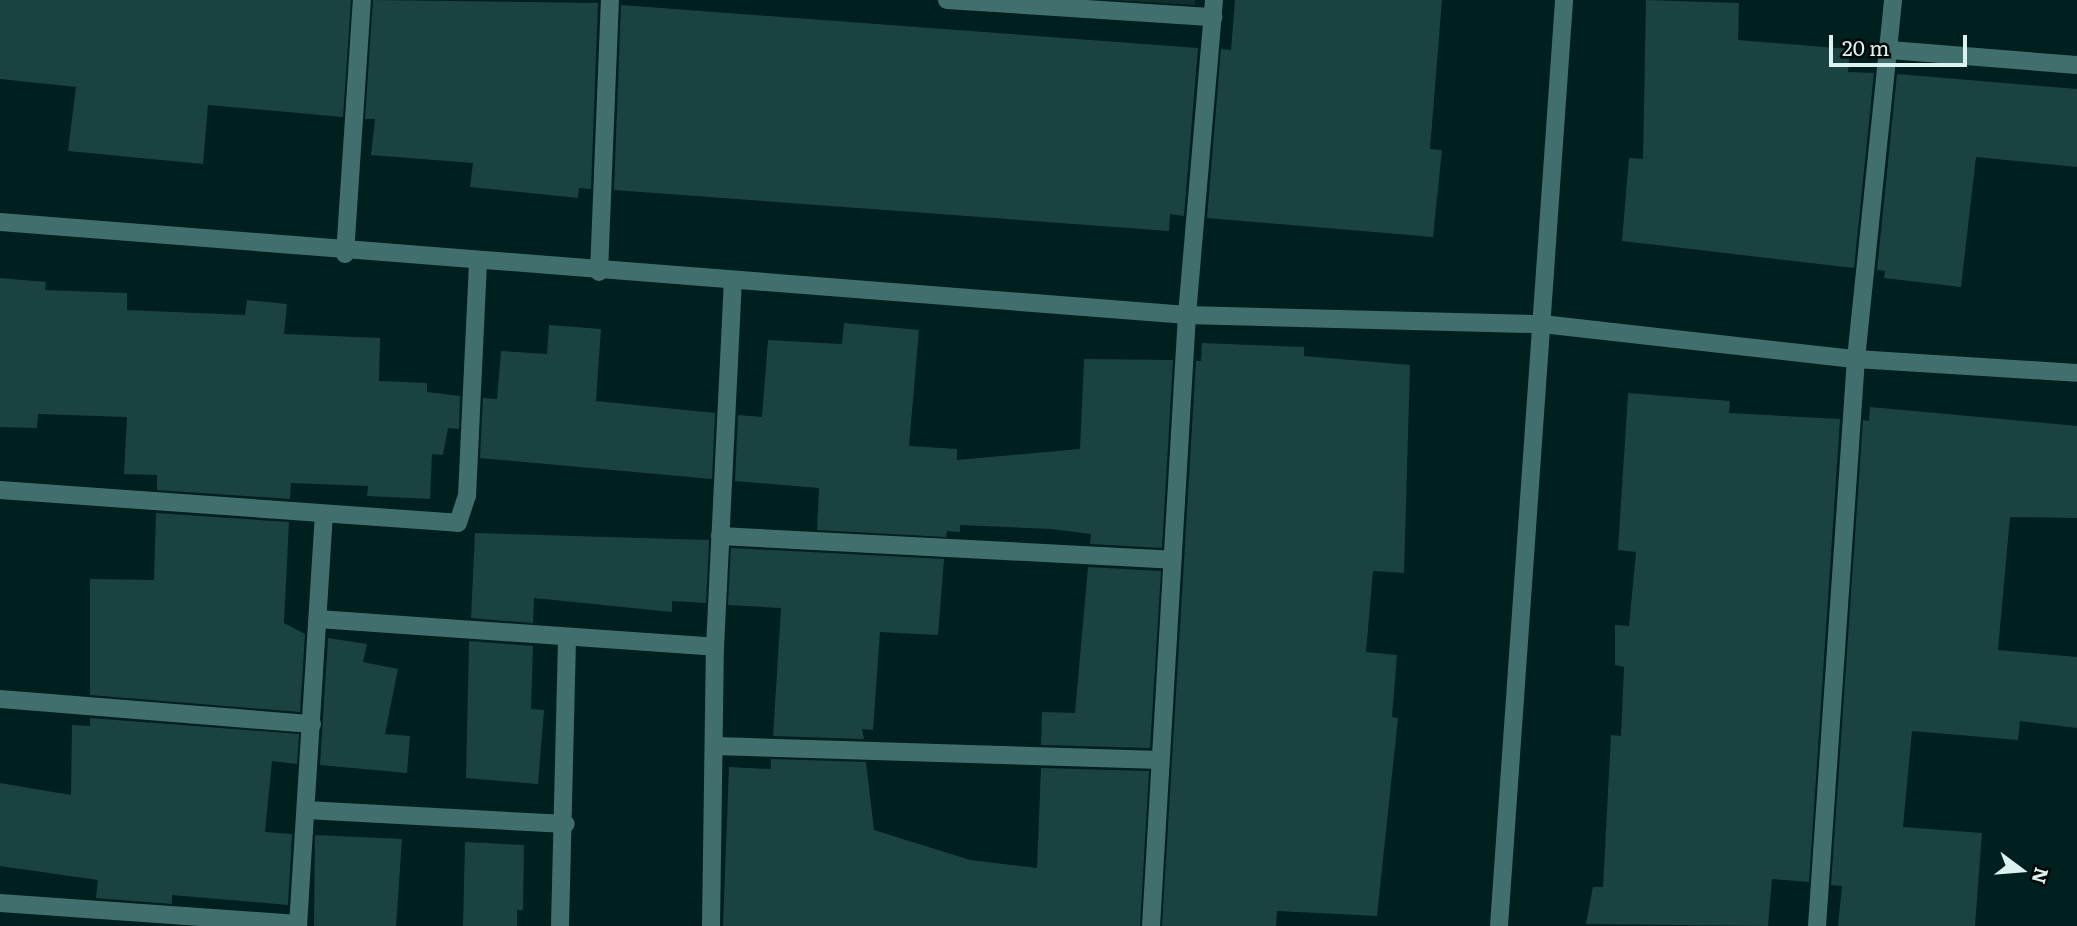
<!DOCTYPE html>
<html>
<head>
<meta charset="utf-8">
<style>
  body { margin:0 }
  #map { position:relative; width:2077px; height:926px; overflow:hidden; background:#00201f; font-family:Literata,serif }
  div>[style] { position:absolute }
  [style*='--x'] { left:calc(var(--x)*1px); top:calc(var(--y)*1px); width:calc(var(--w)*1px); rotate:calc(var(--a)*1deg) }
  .built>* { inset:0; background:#102e2d }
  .building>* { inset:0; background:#1a4241 }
  .minor>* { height:18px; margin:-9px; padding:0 9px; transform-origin:9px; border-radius:9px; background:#416f6d }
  span { translate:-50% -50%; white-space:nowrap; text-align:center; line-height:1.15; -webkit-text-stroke:5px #000808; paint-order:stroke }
  .north { position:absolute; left:1986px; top:835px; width:70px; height:70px; -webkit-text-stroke:5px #000808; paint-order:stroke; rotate:106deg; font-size:19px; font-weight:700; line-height:28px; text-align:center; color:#dbf2f0 }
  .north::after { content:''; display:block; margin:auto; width:24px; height:32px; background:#dbf2f0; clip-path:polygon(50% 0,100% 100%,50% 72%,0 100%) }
  .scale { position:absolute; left:1829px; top:35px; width:138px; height:32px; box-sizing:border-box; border:4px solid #dbf2f0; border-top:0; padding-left:9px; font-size:21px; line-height:24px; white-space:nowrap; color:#dbf2f0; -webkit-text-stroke:5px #000808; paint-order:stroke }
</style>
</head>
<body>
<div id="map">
  <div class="built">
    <i style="clip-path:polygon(1109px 0,1195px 0,1195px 5px)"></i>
  </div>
  <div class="building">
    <i style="clip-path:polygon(0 0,351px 0,343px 117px,208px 105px,203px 164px,68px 151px,76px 87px,0 79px)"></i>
    <i style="clip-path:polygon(373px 0,598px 3px,591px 189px,579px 188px,578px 198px,470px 187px,473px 163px,371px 155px,375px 119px,365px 119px)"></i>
    <i style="clip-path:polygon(1235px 0,1442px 0,1430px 149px,1442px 150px,1433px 237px,1207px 218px,1221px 49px,1231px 50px)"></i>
    <i style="clip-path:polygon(1646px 0,1739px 3px,1738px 40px,1850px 49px,1848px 72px,1874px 73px,1854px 268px,1622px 241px,1629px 158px,1643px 159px)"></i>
    <i style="clip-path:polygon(621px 5px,1198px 48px,1184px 216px,1170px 214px,1169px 231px,614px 190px)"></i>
    <i style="clip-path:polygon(1897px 74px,2077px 89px,2077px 167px,1976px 157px,1961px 287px,1884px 278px,1885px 271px,1877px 270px)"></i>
    <i style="clip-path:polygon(0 278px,46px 282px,45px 290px,127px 293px,127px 310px,245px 315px,247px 300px,287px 304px,284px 334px,380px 338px,379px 381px,427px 383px,427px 392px,460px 396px,459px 429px,448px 428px,443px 455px,432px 454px,430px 499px,367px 496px,368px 486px,291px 483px,290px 499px,157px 490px,157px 475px,124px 474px,127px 417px,38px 414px,37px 428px,0 427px)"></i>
    <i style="clip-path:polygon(844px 323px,919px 330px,909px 446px,957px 449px,957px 460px,1080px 449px,1084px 359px,1173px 360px,1162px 548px,1090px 544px,1091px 534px,1051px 529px,960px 525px,960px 532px,947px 531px,946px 537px,817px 530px,819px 488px,735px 481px,738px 415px,762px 417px,768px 340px,842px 344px)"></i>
    <i style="clip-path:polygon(549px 325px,601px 329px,596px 401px,715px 413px,712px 479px,480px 458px,483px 398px,497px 399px,501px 351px,547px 354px)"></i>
    <i style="clip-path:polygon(1202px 343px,1304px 347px,1304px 356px,1410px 365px,1404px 573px,1373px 571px,1366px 652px,1397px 655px,1392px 717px,1398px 718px,1377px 916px,1277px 911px,1276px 926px,1162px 926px,1196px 361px,1201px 361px)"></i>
    <i style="clip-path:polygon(1628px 393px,1730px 401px,1729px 413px,1840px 419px,1809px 882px,1772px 879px,1768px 926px,1586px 924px,1593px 887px,1603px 887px,1611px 735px,1621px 736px,1624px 667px,1615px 665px,1615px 625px,1629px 626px,1636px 552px,1618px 550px)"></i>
    <i style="clip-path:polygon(1870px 407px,2077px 426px,2077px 518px,2010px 517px,1998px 650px,2077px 657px,2077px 728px,2020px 721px,2018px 740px,1912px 731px,1903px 827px,1982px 833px,1975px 926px,1838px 926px,1842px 886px,1831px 885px,1863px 420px,1869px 421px)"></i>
    <i style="clip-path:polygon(156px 513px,289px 522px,284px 623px,305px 634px,300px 712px,90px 695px,90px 579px,154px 580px)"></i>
    <i style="clip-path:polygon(475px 533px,709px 540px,706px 603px,672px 601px,672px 612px,534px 598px,533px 623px,471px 618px)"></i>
    <i style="clip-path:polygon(731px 548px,944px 559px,938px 635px,880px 632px,873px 730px,862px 729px,864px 739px,773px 736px,781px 608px,728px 605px)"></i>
    <i style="clip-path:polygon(1088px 567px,1161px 571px,1150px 748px,1041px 745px,1042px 712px,1075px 713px)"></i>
    <i style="clip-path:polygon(328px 638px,367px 644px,363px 662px,398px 669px,385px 734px,410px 736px,407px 773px,320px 765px)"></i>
    <i style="clip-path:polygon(469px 641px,533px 646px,531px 709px,544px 710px,538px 784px,466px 778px)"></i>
    <i style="clip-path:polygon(90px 718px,299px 734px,297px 764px,272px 761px,265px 832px,292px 834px,288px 905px,172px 895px,172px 904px,96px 898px,98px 880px,0 866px,0 783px,71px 795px,72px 725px,90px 726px)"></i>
    <i style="clip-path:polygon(771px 759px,866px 762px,874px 830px,970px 860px,1037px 868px,1041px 768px,1149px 771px,1140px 926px,723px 926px,729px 767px,771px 769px)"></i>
    <i style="clip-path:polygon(315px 835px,402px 839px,396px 926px,314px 926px)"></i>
    <i style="clip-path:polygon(465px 842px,524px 845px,523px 910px,517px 910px,517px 926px,463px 926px)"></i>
  </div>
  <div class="minor">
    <i style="--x:947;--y:0;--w:267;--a:3.7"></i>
    <i style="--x:1890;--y:50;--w:188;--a:4.6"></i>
    <i style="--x:0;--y:222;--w:1191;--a:4.48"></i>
    <i style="--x:1187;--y:315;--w:355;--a:1.5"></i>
    <i style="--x:1542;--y:324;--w:316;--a:6.4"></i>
    <i style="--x:1856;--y:359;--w:221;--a:3.6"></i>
    <i style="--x:345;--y:254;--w:255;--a:-86.2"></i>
    <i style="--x:599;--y:272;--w:272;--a:-87.7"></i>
    <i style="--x:0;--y:490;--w:459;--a:4.1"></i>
    <i style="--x:458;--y:523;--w:28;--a:-72"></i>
    <i style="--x:467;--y:496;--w:232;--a:-87.3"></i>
    <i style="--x:720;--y:536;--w:453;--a:3"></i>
    <i style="--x:318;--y:619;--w:398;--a:4"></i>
    <i style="--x:0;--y:699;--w:313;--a:4.6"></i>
    <i style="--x:716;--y:746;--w:444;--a:1.8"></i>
    <i style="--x:306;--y:810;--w:260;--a:3.1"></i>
    <i style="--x:0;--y:903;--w:299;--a:4"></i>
    <i style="--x:298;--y:926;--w:409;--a:-86.4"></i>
    <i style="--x:560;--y:926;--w:289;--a:-88.6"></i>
    <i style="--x:711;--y:926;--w:279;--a:-89.2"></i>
    <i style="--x:715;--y:647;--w:365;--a:-87.2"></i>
    <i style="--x:1151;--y:926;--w:612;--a:-86.63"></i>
    <i style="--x:1187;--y:315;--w:316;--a:-85.1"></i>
    <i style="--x:1499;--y:926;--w:928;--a:-85.98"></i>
    <i style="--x:1817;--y:926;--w:568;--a:-86.07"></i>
    <i style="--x:1856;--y:359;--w:361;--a:-84.1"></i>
  </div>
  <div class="north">N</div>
  <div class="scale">20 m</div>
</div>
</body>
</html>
